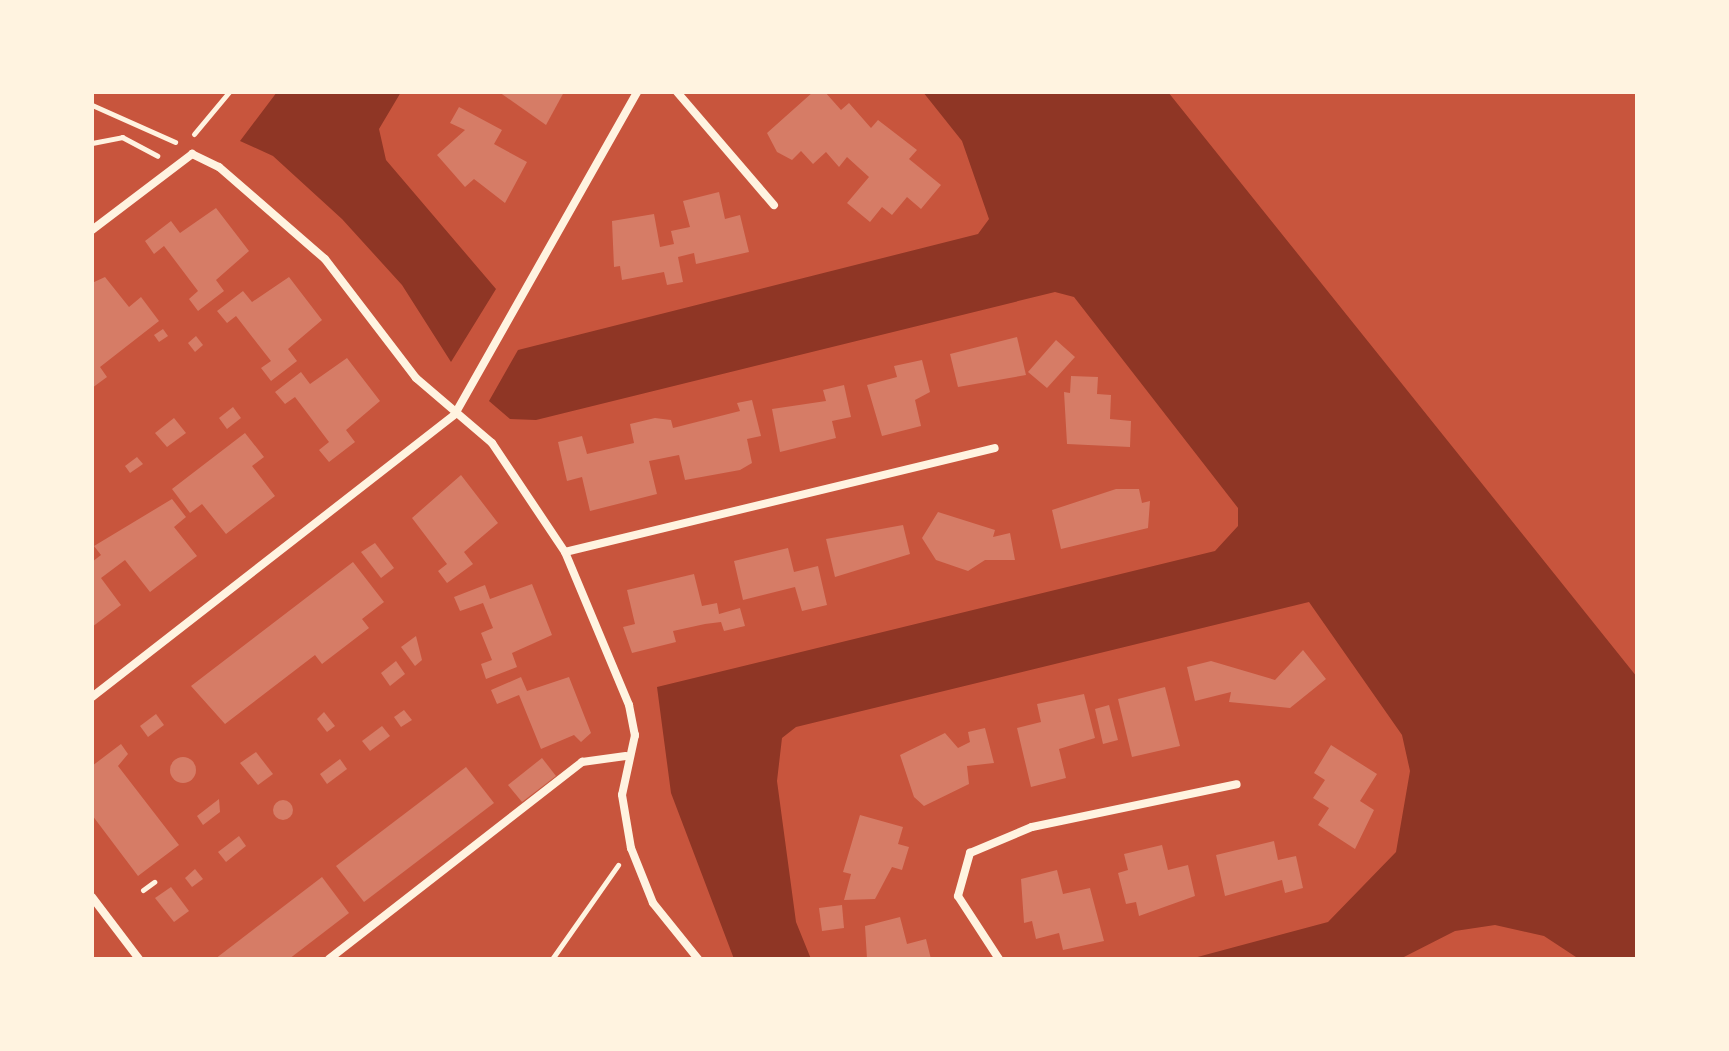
<!DOCTYPE html>
<html>
<head>
<meta charset="utf-8">
<style>
  body { margin:0 }
  #map { position:relative; width:1729px; height:1051px; overflow:hidden; background:#c8553d; font-family:Lato,sans-serif }
  div>[style] { position:absolute }
  [style*='--x'] { left:calc(var(--x)*1px); top:calc(var(--y)*1px); width:calc(var(--w)*1px); rotate:calc(var(--a)*1deg) }
  .water>* { inset:0; background:#8f3625 }
  .building>* { inset:0; background:#d67c66 }
  .round { border-radius:50% }
  .path>* { height:5px; margin:-2.5px; padding:0 2.5px; transform-origin:2.5px; border-radius:2.5px; background:#fff3e0 }
  .minor>* { height:8px; margin:-4px; padding:0 4px; transform-origin:4px; border-radius:4px; background:#fff3e0 }
  span { translate:-50% -50%; white-space:nowrap; text-align:center; line-height:1.15; -webkit-text-stroke:6px #fff3e0; paint-order:stroke }
  .frame { position:absolute; inset:0; border:94px solid #fff3e0; pointer-events:none }
</style>
</head>
<body>
<div id="map">
  <div class="water">
    <i style="clip-path:polygon(277px 92px,401px 92px,379px 129px,386px 160px,496px 289px,451px 362px,402px 285px,342px 219px,273px 156px,240px 141px)"></i>
    <i style="clip-path:polygon(923px 92px,1168px 92px,1637px 677px,1637px 959px,1579px 959px,1544px 936px,1495px 925px,1455px 931px,1400px 959px,1190px 959px,1328px 922px,1396px 852px,1410px 771px,1402px 735px,1309px 602px,796px 727px,782px 738px,777px 781px,796px 922px,811px 959px,734px 959px,671px 793px,657px 687px,1215px 551px,1238px 526px,1238px 508px,1074px 297px,1055px 292px,536px 420px,510px 419px,489px 401px,518px 350px,978px 234px,989px 219px,962px 141px)"></i>
  </div>
  <div class="building">
    <i style="clip-path:polygon(499px 92px,564px 92px,546px 125px)"></i>
    <i style="clip-path:polygon(813px 92px,825px 92px,841px 110px,849px 103px,871px 128px,878px 120px,917px 150px,909px 159px,941px 185px,921px 209px,907px 197px,892px 215px,882px 207px,870px 222px,847px 203px,869px 177px,847px 157px,839px 167px,826px 152px,813px 164px,801px 151px,792px 160px,777px 152px,767px 133px)"></i>
    <i style="clip-path:polygon(459px 107px,502px 130px,494px 144px,527px 162px,505px 203px,474px 179px,465px 187px,437px 155px,465px 130px,450px 123px)"></i>
    <i style="clip-path:polygon(719px 192px,725px 219px,740px 215px,749px 252px,696px 264px,694px 253px,678px 257px,683px 282px,667px 285px,664px 272px,622px 280px,620px 266px,614px 267px,612px 221px,654px 214px,660px 247px,674px 244px,671px 231px,690px 227px,683px 201px)"></i>
    <i style="clip-path:polygon(216px 208px,249px 251px,216px 280px,224px 291px,198px 311px,189px 299px,198px 291px,164px 246px,154px 254px,145px 241px,171px 221px,180px 233px)"></i>
    <i style="clip-path:polygon(105px 277px,129px 307px,141px 297px,159px 321px,100px 367px,107px 377px,92px 388px,92px 283px)"></i>
    <i style="clip-path:polygon(289px 277px,322px 320px,288px 349px,297px 361px,271px 381px,261px 368px,271px 361px,253px 338px,236px 316px,227px 323px,217px 311px,243px 291px,252px 302px)"></i>
    <i style="clip-path:polygon(163px 329px,168px 336px,159px 342px,154px 335px)"></i>
    <i style="clip-path:polygon(196px 336px,203px 345px,195px 352px,188px 343px)"></i>
    <i style="clip-path:polygon(1017px 337px,1026px 375px,958px 387px,950px 354px)"></i>
    <i style="clip-path:polygon(1056px 340px,1075px 357px,1047px 388px,1028px 372px)"></i>
    <i style="clip-path:polygon(347px 358px,380px 401px,346px 430px,355px 442px,329px 462px,319px 450px,329px 442px,295px 397px,285px 404px,275px 392px,301px 372px,310px 384px)"></i>
    <i style="clip-path:polygon(922px 360px,930px 392px,915px 400px,921px 426px,882px 436px,867px 385px,897px 377px,894px 366px)"></i>
    <i style="clip-path:polygon(1071px 376px,1098px 377px,1097px 394px,1111px 395px,1110px 419px,1131px 421px,1130px 447px,1067px 444px,1064px 392px,1070px 393px)"></i>
    <i style="clip-path:polygon(844px 385px,851px 417px,832px 421px,836px 438px,780px 452px,772px 409px,826px 401px,823px 390px)"></i>
    <i style="clip-path:polygon(752px 400px,761px 436px,747px 439px,752px 463px,740px 470px,685px 480px,679px 455px,649px 461px,657px 494px,590px 511px,582px 477px,567px 481px,558px 442px,582px 436px,587px 454px,634px 443px,630px 424px,655px 418px,671px 420px,673px 428px,740px 411px,737px 403px)"></i>
    <i style="clip-path:polygon(233px 407px,241px 418px,227px 429px,219px 418px)"></i>
    <i style="clip-path:polygon(174px 418px,186px 433px,167px 447px,155px 433px)"></i>
    <i style="clip-path:polygon(245px 433px,264px 457px,252px 466px,275px 496px,226px 534px,202px 504px,190px 513px,172px 489px)"></i>
    <i style="clip-path:polygon(137px 457px,143px 464px,130px 473px,125px 466px)"></i>
    <i style="clip-path:polygon(461px 475px,498px 523px,464px 552px,473px 564px,447px 583px,438px 571px,447px 564px,412px 518px)"></i>
    <i style="clip-path:polygon(1116px 489px,1139px 489px,1142px 503px,1150px 501px,1148px 528px,1061px 549px,1052px 510px)"></i>
    <i style="clip-path:polygon(172px 499px,186px 517px,174px 527px,197px 556px,150px 592px,125px 560px,101px 578px,121px 605px,92px 627px,92px 562px,101px 555px,94px 546px)"></i>
    <i style="clip-path:polygon(938px 512px,995px 530px,993px 537px,1010px 533px,1015px 560px,985px 560px,968px 571px,936px 560px,922px 538px)"></i>
    <i style="clip-path:polygon(903px 525px,910px 554px,835px 577px,826px 539px)"></i>
    <i style="clip-path:polygon(375px 543px,394px 568px,381px 578px,361px 552px)"></i>
    <i style="clip-path:polygon(788px 548px,794px 572px,818px 566px,827px 605px,802px 611px,795px 587px,743px 600px,734px 561px)"></i>
    <i style="clip-path:polygon(353px 562px,384px 602px,362px 619px,369px 628px,322px 664px,315px 655px,225px 724px,191px 686px)"></i>
    <i style="clip-path:polygon(694px 574px,702px 606px,717px 603px,719px 614px,740px 608px,745px 626px,724px 631px,721px 622px,705px 624px,673px 631px,676px 642px,632px 653px,623px 627px,635px 624px,627px 590px)"></i>
    <i style="clip-path:polygon(532px 584px,552px 635px,512px 653px,517px 667px,486px 679px,481px 664px,492px 660px,481px 633px,493px 628px,483px 603px,460px 611px,454px 597px,485px 585px,490px 599px)"></i>
    <i style="clip-path:polygon(416px 636px,422px 660px,415px 666px,401px 647px)"></i>
    <i style="clip-path:polygon(1303px 650px,1326px 679px,1290px 708px,1229px 702px,1231px 692px,1195px 701px,1187px 667px,1211px 661px,1275px 680px)"></i>
    <i style="clip-path:polygon(396px 661px,405px 674px,390px 686px,381px 673px)"></i>
    <i style="clip-path:polygon(521px 677px,527px 691px,569px 677px,591px 733px,581px 742px,574px 735px,541px 749px,519px 695px,497px 704px,491px 690px)"></i>
    <i style="clip-path:polygon(1165px 687px,1180px 746px,1132px 757px,1118px 699px)"></i>
    <i style="clip-path:polygon(1084px 694px,1095px 738px,1059px 749px,1066px 778px,1031px 787px,1017px 728px,1041px 722px,1037px 704px)"></i>
    <i style="clip-path:polygon(1109px 705px,1118px 740px,1103px 744px,1095px 709px)"></i>
    <i style="clip-path:polygon(404px 710px,412px 720px,401px 727px,394px 717px)"></i>
    <i style="clip-path:polygon(324px 712px,335px 726px,327px 732px,317px 719px)"></i>
    <i style="clip-path:polygon(156px 714px,164px 725px,148px 737px,140px 726px)"></i>
    <i style="clip-path:polygon(382px 726px,390px 736px,370px 751px,362px 741px)"></i>
    <i style="clip-path:polygon(985px 728px,994px 763px,967px 766px,969px 784px,924px 806px,914px 797px,900px 755px,945px 733px,958px 748px,970px 742px,968px 732px)"></i>
    <i style="clip-path:polygon(121px 744px,128px 754px,118px 766px,179px 845px,138px 876px,92px 815px,92px 766px)"></i>
    <i style="clip-path:polygon(1331px 745px,1377px 774px,1360px 801px,1374px 810px,1355px 849px,1318px 825px,1329px 808px,1313px 798px,1325px 780px,1314px 773px)"></i>
    <i style="clip-path:polygon(256px 752px,273px 774px,258px 785px,240px 763px)"></i>
    <i class="round" style="left:170px;top:757px;width:26px;height:26px"></i>
    <i style="clip-path:polygon(542px 758px,556px 776px,522px 802px,508px 785px)"></i>
    <i style="clip-path:polygon(340px 759px,347px 769px,327px 784px,320px 774px)"></i>
    <i style="clip-path:polygon(466px 767px,494px 803px,364px 902px,336px 866px)"></i>
    <i style="clip-path:polygon(219px 799px,220px 812px,203px 825px,197px 816px)"></i>
    <i class="round" style="left:273px;top:800px;width:20px;height:20px"></i>
    <i style="clip-path:polygon(860px 815px,903px 827px,898px 844px,909px 847px,902px 870px,892px 867px,875px 899px,844px 900px,851px 874px,843px 872px)"></i>
    <i style="clip-path:polygon(239px 836px,246px 846px,226px 862px,218px 852px)"></i>
    <i style="clip-path:polygon(1274px 841px,1278px 860px,1296px 856px,1303px 888px,1285px 893px,1282px 880px,1225px 896px,1216px 855px)"></i>
    <i style="clip-path:polygon(1162px 845px,1168px 870px,1188px 865px,1195px 896px,1139px 916px,1136px 902px,1126px 904px,1118px 873px,1128px 870px,1124px 854px)"></i>
    <i style="clip-path:polygon(195px 869px,203px 879px,192px 887px,185px 878px)"></i>
    <i style="clip-path:polygon(1057px 870px,1063px 894px,1090px 888px,1104px 941px,1063px 950px,1059px 933px,1036px 939px,1032px 921px,1024px 923px,1021px 879px)"></i>
    <i style="clip-path:polygon(322px 877px,349px 913px,289px 959px,215px 959px)"></i>
    <i style="clip-path:polygon(171px 887px,189px 911px,174px 922px,155px 898px)"></i>
    <i style="clip-path:polygon(842px 905px,844px 928px,822px 931px,819px 908px)"></i>
    <i style="clip-path:polygon(900px 917px,907px 944px,926px 939px,931px 959px,867px 959px,865px 926px)"></i>
  </div>
  <div class="path">
    <i style="--x:92;--y:105;--w:91;--a:24"></i>
    <i style="--x:194;--y:134;--w:55;--a:-50.2"></i>
    <i style="--x:92;--y:143;--w:31;--a:-11"></i>
    <i style="--x:122;--y:137;--w:40;--a:28"></i>
    <i style="--x:143;--y:890;--w:14;--a:-36"></i>
    <i style="--x:552;--y:959;--w:115;--a:-54.9"></i>
  </div>
  <div class="minor">
    <i style="--x:677;--y:92;--w:149;--a:49.4"></i>
    <i style="--x:92;--y:230;--w:126;--a:-37.2"></i>
    <i style="--x:192;--y:154;--w:30;--a:26"></i>
    <i style="--x:219;--y:167;--w:140;--a:41"></i>
    <i style="--x:325;--y:259;--w:150;--a:52.6"></i>
    <i style="--x:416;--y:378;--w:100;--a:40.5"></i>
    <i style="--x:492;--y:443;--w:131;--a:56.2"></i>
    <i style="--x:565;--y:552;--w:166;--a:67.3"></i>
    <i style="--x:629;--y:705;--w:31;--a:79"></i>
    <i style="--x:635;--y:735;--w:61;--a:102.2"></i>
    <i style="--x:622;--y:795;--w:54;--a:80.4"></i>
    <i style="--x:631;--y:848;--w:59;--a:68.2"></i>
    <i style="--x:653;--y:903;--w:72;--a:51.2"></i>
    <i style="--x:565;--y:552;--w:442;--a:-13.6"></i>
    <i style="--x:92;--y:697;--w:460;--a:-37.9"></i>
    <i style="--x:455;--y:414;--w:370;--a:-60.5"></i>
    <i style="--x:92;--y:897;--w:78;--a:52.8"></i>
    <i style="--x:329;--y:959;--w:321;--a:-37.9"></i>
    <i style="--x:582;--y:762;--w:44;--a:-7.8"></i>
    <i style="--x:999;--y:959;--w:75;--a:-123.1"></i>
    <i style="--x:958;--y:896;--w:45;--a:-74.4"></i>
    <i style="--x:970;--y:853;--w:67;--a:-22.8"></i>
    <i style="--x:1032;--y:827;--w:209;--a:-11.8"></i>
  </div>
  <div class="frame"></div>
</div>
</body>
</html>
